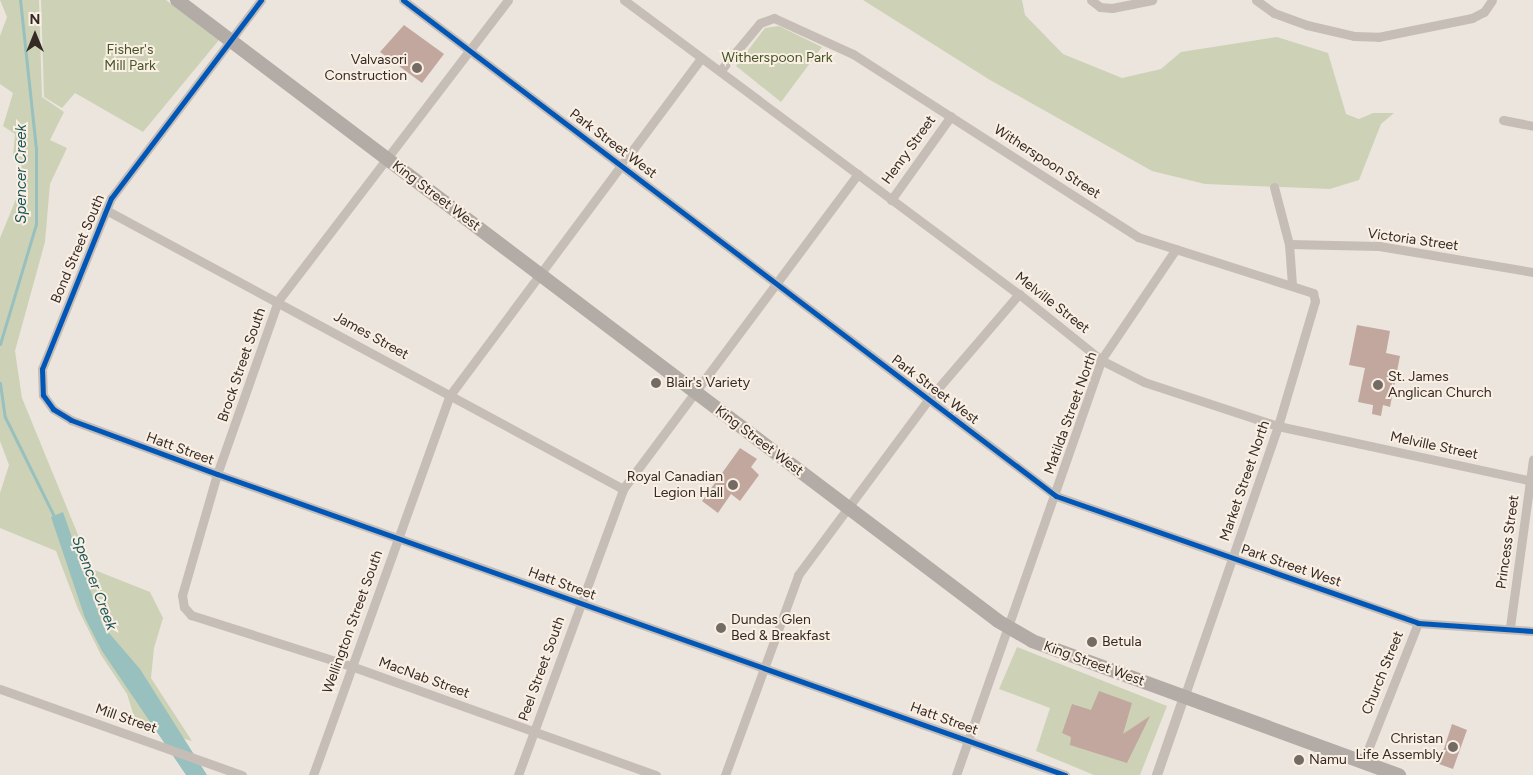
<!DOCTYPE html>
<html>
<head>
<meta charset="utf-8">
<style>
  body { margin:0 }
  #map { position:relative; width:1533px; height:775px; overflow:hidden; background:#ece5dd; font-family:Figtree,sans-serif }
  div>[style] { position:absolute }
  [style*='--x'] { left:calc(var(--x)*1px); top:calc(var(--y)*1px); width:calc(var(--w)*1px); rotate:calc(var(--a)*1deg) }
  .green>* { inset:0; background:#cdd2b6 }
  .water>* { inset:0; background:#98c0be }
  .stream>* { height:3px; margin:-1.5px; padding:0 1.5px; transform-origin:1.5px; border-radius:1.5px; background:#98c0be }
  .building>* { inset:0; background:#c1a79e }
  .minor>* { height:9px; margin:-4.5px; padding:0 4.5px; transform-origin:4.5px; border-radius:4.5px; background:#c5bdb6 }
  .tertiary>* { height:10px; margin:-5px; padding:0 5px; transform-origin:5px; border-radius:5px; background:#c5bdb6 }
  .primary>* { height:14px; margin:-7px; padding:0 7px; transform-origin:7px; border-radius:7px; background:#b3aba6 }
  .cycleway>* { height:5px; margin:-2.5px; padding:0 2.5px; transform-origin:2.5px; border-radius:2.5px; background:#0057b8 }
  .dots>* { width:14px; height:14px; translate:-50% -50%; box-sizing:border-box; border:2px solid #faefe3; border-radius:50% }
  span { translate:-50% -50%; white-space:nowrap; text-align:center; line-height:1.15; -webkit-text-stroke:4px #faefe3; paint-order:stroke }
  .park-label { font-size:14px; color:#455527 }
  .poi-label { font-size:14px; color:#352a25 }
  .right { translate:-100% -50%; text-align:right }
  .left { translate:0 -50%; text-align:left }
  .street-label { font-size:14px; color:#352a25 }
  .water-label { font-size:15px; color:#185659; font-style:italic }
  .north { position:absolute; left:10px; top:10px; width:50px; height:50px; -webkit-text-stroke:4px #faefe3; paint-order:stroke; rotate:0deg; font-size:14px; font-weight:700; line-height:20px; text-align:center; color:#352a25 }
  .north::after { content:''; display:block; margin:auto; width:18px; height:22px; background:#352a25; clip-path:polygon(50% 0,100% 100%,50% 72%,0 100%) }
</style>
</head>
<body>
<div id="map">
  <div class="green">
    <i style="clip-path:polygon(0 0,39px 0,42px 97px,64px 112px,50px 140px,67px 148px,50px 184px,45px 242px,15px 351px,22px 398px,92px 569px,150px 592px,163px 618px,154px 648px,151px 678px,192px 741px,137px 726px,127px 694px,101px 655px,78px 609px,56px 551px,0 528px,0 493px,9px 465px,0 441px,0 238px,25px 177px,13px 156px,15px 134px,3px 126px,13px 93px,0 84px,0 36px,7px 17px)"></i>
    <i style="clip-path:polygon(41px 0,166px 0,219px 40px,143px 132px,75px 93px,62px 108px,44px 97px)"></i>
    <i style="clip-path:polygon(863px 0,1022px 0,1025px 15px,1063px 54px,1122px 78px,1161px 69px,1181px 52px,1277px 37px,1328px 53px,1346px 114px,1359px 119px,1373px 113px,1394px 113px,1381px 124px,1359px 180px,1330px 189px,1205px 184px,1152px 171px,990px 80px)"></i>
    <i style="clip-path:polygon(779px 26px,822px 47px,781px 102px,736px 66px,765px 28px)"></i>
    <i style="clip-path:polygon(1017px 647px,1167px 706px,1140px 775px,1094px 775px,1036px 751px,1050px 708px,999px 689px)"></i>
  </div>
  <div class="water">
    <i style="clip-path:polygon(63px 512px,103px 626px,140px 669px,207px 775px,186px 775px,102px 651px,85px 618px,51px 517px)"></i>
  </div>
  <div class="stream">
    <i style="--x:0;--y:344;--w:125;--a:-73.3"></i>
    <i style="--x:36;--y:224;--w:75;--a:-90"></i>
    <i style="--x:36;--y:149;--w:150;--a:-96.1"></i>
    <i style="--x:0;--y:383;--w:34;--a:82"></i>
    <i style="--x:5;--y:417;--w:113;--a:63.7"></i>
  </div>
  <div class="building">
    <i style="clip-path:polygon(404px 25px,444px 54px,422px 83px,380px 52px)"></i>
    <i style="clip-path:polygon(1357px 325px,1390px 331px,1386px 353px,1400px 356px,1390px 407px,1383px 405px,1381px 416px,1372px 414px,1373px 405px,1358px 402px,1365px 368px,1349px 365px)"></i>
    <i style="clip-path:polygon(740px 448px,757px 459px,751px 467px,759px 475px,740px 501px,731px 494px,718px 513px,702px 501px)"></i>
    <i style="clip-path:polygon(1099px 691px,1132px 703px,1123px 734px,1150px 716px,1127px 763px,1070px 745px,1071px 737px,1062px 733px,1072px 704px,1091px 710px)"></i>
    <i style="clip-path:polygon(1452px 724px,1467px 730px,1453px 769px,1439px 764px)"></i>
  </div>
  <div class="minor">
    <i style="--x:261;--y:0;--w:248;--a:127.1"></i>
    <i style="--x:111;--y:198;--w:184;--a:112"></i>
    <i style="--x:42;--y:369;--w:26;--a:88"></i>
    <i style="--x:43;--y:395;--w:17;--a:54"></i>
    <i style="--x:53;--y:409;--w:21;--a:31"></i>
    <i style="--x:71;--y:420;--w:156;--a:20.3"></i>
    <i style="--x:217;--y:474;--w:900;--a:19.54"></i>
    <i style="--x:403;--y:0;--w:820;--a:37.22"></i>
    <i style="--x:1056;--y:496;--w:384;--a:19.3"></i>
    <i style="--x:1418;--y:623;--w:115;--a:4"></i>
    <i style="--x:508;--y:0;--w:379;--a:127.4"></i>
    <i style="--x:278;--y:301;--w:183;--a:109.4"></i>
    <i style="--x:217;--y:474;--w:126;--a:106.1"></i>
    <i style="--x:182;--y:595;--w:12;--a:81"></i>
    <i style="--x:184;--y:607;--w:11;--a:49"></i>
    <i style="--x:191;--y:615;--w:168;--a:17.7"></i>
    <i style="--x:351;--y:666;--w:324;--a:19.7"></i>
    <i style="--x:624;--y:0;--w:492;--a:36.7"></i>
    <i style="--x:1019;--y:294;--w:105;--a:38.8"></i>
    <i style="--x:1101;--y:360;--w:48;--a:27.1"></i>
    <i style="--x:1144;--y:382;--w:141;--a:18.2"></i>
    <i style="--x:1278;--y:426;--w:261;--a:12.2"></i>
    <i style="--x:1091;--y:0;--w:11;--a:38"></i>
    <i style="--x:1100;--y:7;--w:12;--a:5"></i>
    <i style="--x:1112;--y:8;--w:41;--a:-11.3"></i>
    <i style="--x:1256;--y:0;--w:22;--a:36"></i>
    <i style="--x:1274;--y:13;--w:35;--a:20"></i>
    <i style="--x:1307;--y:25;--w:48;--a:13.2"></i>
    <i style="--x:1354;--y:36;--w:24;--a:2"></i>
    <i style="--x:1378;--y:37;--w:96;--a:-11.4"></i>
    <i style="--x:1472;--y:18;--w:13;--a:-27"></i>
    <i style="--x:1484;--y:12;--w:14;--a:-56"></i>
    <i style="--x:720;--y:71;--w:62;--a:-50.2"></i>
    <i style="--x:760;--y:23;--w:15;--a:-20"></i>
    <i style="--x:774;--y:18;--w:87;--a:24.5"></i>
    <i style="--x:853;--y:54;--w:339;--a:32.7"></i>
    <i style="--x:1138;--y:237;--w:184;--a:17.7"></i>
    <i style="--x:1313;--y:293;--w:8;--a:76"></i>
    <i style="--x:1315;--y:301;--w:130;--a:106.5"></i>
    <i style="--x:1278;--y:426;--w:287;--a:109.1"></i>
    <i style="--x:1503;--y:120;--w:31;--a:11"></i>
    <i style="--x:1274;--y:187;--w:59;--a:75.3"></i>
    <i style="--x:1289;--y:244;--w:41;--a:85.8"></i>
    <i style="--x:891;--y:200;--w:103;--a:-54.5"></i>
    <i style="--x:106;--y:210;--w:587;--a:28.35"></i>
    <i style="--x:1289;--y:244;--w:90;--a:1.3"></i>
    <i style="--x:1379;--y:246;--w:156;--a:9.6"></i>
    <i style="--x:1510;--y:627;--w:169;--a:-82.2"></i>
    <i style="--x:0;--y:689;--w:257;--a:19.6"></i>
    <i style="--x:1363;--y:762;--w:149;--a:-68.4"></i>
    <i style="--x:313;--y:775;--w:404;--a:-70.2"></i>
    <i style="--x:450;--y:395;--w:420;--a:-53.3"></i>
    <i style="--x:518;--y:775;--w:305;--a:-69.8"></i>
    <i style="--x:623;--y:489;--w:393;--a:-53.3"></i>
    <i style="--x:725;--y:775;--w:213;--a:-69.9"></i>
    <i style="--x:798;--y:575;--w:218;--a:-53.4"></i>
    <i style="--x:928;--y:400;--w:140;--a:-49.4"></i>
    <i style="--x:956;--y:775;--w:440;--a:-70.7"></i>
    <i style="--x:1101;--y:360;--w:134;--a:-56"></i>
  </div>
  <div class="tertiary">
    <i style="--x:1157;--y:775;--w:83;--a:-70.9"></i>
  </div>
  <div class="primary">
    <i style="--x:177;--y:0;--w:1029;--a:37.1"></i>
    <i style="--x:998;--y:621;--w:39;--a:30"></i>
    <i style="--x:1032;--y:641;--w:391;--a:20.1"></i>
  </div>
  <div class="cycleway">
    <i style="--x:261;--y:0;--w:248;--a:127.1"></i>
    <i style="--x:111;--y:198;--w:184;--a:112"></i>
    <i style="--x:42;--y:369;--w:26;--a:88"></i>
    <i style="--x:43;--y:395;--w:17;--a:54"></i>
    <i style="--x:53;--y:409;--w:21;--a:31"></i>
    <i style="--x:71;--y:420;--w:156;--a:20.3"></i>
    <i style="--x:217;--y:474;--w:900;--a:19.54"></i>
    <i style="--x:403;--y:0;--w:820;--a:37.22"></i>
    <i style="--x:1056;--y:496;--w:384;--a:19.3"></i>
    <i style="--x:1418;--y:623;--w:115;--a:4"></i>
  </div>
  <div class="dots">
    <i style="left:417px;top:68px;background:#756b65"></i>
    <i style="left:656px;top:383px;background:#756b65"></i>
    <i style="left:1378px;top:385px;background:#756b65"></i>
    <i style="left:733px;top:485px;background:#756b65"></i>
    <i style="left:721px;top:628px;background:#756b65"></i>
    <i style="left:1092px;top:642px;background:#756b65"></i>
    <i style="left:1453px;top:747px;background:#756b65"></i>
    <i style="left:1299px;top:760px;background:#756b65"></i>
  </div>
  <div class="park-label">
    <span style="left:130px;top:58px">Fisher's<br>Mill Park</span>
    <span style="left:777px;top:58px">Witherspoon Park</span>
  </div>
  <div class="poi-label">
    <span class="right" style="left:407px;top:68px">Valvasori<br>Construction</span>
    <span class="left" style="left:1388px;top:385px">St. James<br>Anglican Church</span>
    <span class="left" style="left:666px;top:383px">Blair's Variety</span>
    <span class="right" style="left:723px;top:485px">Royal Canadian<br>Legion Hall</span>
    <span class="left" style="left:731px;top:628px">Dundas Glen<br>Bed &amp; Breakfast</span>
    <span class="left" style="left:1102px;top:642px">Betula</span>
    <span class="right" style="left:1443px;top:747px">Christan<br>Life Assembly</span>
    <span class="left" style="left:1309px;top:760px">Namu</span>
  </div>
  <div class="street-label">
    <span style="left:613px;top:144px;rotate:37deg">Park Street West</span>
    <span style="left:909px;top:150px;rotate:-54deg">Henry Street</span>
    <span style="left:1047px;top:162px;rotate:33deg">Witherspoon Street</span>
    <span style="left:436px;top:196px;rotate:37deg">King Street West</span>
    <span style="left:1413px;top:240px;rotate:8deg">Victoria Street</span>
    <span style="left:78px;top:249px;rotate:-67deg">Bond Street South</span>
    <span style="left:1052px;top:303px;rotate:38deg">Melville Street</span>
    <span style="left:371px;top:336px;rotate:29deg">James Street</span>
    <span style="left:242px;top:365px;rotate:-71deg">Brock Street South</span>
    <span style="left:935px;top:390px;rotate:37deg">Park Street West</span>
    <span style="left:1071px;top:413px;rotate:-70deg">Matilda Street North</span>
    <span style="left:759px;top:441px;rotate:37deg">King Street West</span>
    <span style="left:1434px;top:446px;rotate:12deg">Melville Street</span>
    <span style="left:180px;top:449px;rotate:20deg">Hatt Street</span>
    <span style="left:1245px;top:481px;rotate:-71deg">Market Street North</span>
    <span style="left:1508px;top:542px;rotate:-82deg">Princess Street</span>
    <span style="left:1291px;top:566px;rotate:19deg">Park Street West</span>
    <span style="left:562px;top:584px;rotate:20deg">Hatt Street</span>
    <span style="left:353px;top:622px;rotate:-70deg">Wellington Street South</span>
    <span style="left:1094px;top:664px;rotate:20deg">King Street West</span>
    <span style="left:542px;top:669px;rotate:-70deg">Peel Street South</span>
    <span style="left:1383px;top:673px;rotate:-68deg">Church Street</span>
    <span style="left:424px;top:678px;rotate:20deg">MacNab Street</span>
    <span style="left:126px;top:719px;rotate:19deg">Mill Street</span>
    <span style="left:944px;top:719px;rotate:20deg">Hatt Street</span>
  </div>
  <div class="water-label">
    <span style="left:22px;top:174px;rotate:-90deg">Spencer Creek</span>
    <span style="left:94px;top:583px;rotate:69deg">Spencer Creek</span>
  </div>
  <div class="north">N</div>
</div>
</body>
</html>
